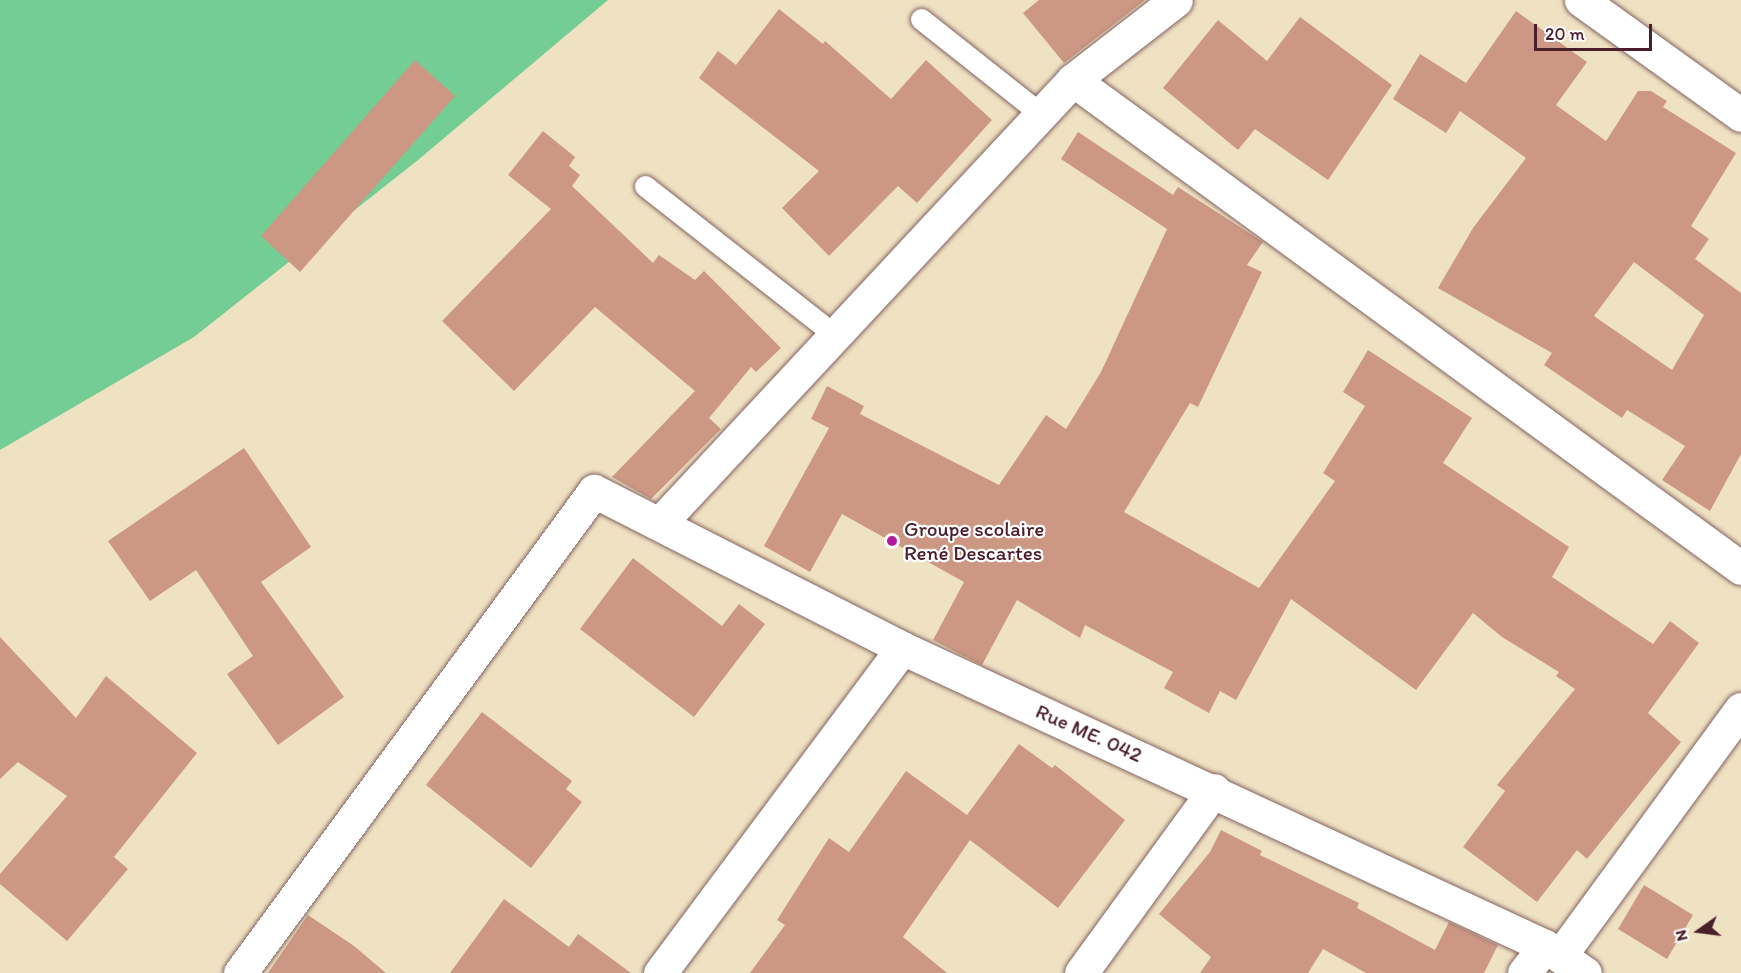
<!DOCTYPE html>
<html>
<head>
<meta charset="utf-8">
<style>
  body { margin:0 }
  #map { position:relative; width:1741px; height:973px; overflow:hidden; background:#efe2c3; font-family:Itim,sans-serif }
  div>[style] { position:absolute }
  [style*='--x'] { left:calc(var(--x)*1px); top:calc(var(--y)*1px); width:calc(var(--w)*1px); rotate:calc(var(--a)*1deg) }
  .green>* { inset:0; background:#73cd94 }
  .building>* { inset:0; background:#cc9884 }
  .roads { filter:drop-shadow(0 0 2px #846360) drop-shadow(0 0 2px #846360) }
  .service>* { height:21px; margin:-10.5px; padding:0 10.5px; transform-origin:10.5px; border-radius:10.5px; background:#fff }
  .minor>* { height:33px; margin:-16.5px; padding:0 16.5px; transform-origin:16.5px; border-radius:16.5px; background:#fff }
  .dots>* { width:16px; height:16px; translate:-50% -50%; box-sizing:border-box; border:3px solid #fff; border-radius:50% }
  span { translate:-50% -50%; white-space:nowrap; text-align:center; line-height:1.15; -webkit-text-stroke:4.5px #fff; paint-order:stroke }
  .poi-label { font-size:21px; color:#4a1f2b }
  .left { translate:0 -50%; text-align:left }
  .street-label { font-size:21px; color:#4a1f2b }
  .north { position:absolute; left:1669px; top:901px; width:60px; height:60px; -webkit-text-stroke:4px #fff; paint-order:stroke; rotate:256deg; font-size:16px; font-weight:700; line-height:24px; text-align:center; color:#4a1f2b }
  .north::after { content:''; display:block; margin:auto; width:21px; height:27px; background:#4a1f2b; clip-path:polygon(50% 0,100% 100%,50% 72%,0 100%) }
  .scale { position:absolute; left:1534px; top:24px; width:118px; height:27px; box-sizing:border-box; border:3px solid #4a1f2b; border-top:0; padding-left:8px; font-size:18px; line-height:21px; white-space:nowrap; color:#4a1f2b; -webkit-text-stroke:4px #fff; paint-order:stroke }
</style>
</head>
<body>
<div id="map">
  <div class="green">
    <i style="clip-path:polygon(0 0,608px 0,418px 160px,194px 337px,0 450px)"></i>
  </div>
  <div class="building">
    <i style="clip-path:polygon(1039px 0,1145px 0,1064px 63px,1023px 13px)"></i>
    <i style="clip-path:polygon(779px 9px,823px 44px,825px 41px,891px 99px,926px 60px,992px 120px,917px 203px,898px 186px,829px 256px,782px 208px,819px 171px,699px 78px,718px 51px,736px 65px)"></i>
    <i style="clip-path:polygon(evenodd,1516px 11px,1587px 62px,1556px 105px,1606px 141px,1638px 91px,1651px 91px,1667px 101px,1663px 107px,1736px 153px,1691px 226px,1709px 239px,1695px 259px,1741px 293px,1741px 454px,1710px 511px,1662px 480px,1685px 446px,1627px 410px,1622px 418px,1544px 365px,1552px 353px,1438px 288px,1473px 228px,1526px 158px,1460px 111px,1446px 133px,1393px 99px,1420px 54px,1466px 83px,1516px 11px,1634px 262px,1704px 315px,1672px 370px,1594px 316px,1634px 262px)"></i>
    <i style="clip-path:polygon(1300px 17px,1392px 85px,1328px 180px,1255px 129px,1238px 150px,1163px 88px,1218px 20px,1267px 61px)"></i>
    <i style="clip-path:polygon(415px 60px,455px 96px,300px 272px,261px 236px)"></i>
    <i style="clip-path:polygon(543px 131px,575px 157px,569px 166px,580px 175px,572px 186px,653px 263px,659px 255px,695px 280px,704px 271px,781px 348px,756px 372px,751px 367px,709px 418px,721px 429px,651px 499px,612px 477px,695px 391px,595px 307px,514px 391px,442px 321px,551px 209px,508px 175px)"></i>
    <i style="clip-path:polygon(1078px 132px,1173px 195px,1178px 187px,1263px 242px,1247px 265px,1262px 272px,1198px 407px,1190px 403px,1124px 512px,1259px 588px,1335px 481px,1323px 473px,1365px 406px,1343px 392px,1368px 350px,1472px 418px,1443px 463px,1569px 547px,1552px 577px,1653px 644px,1670px 621px,1699px 643px,1648px 713px,1681px 742px,1587px 859px,1577px 850px,1537px 902px,1463px 847px,1505px 791px,1497px 785px,1575px 689px,1556px 676px,1559px 672px,1502px 637px,1473px 613px,1416px 690px,1291px 599px,1236px 700px,1220px 691px,1209px 713px,1164px 688px,1173px 672px,1085px 625px,1080px 638px,1017px 600px,982px 665px,958px 653px,933px 640px,964px 582px,842px 514px,810px 572px,764px 546px,829px 428px,811px 419px,827px 386px,864px 406px,860px 414px,999px 485px,1046px 415px,1066px 429px,1101px 372px,1167px 229px,1061px 159px)"></i>
    <i style="clip-path:polygon(244px 448px,311px 547px,261px 582px,344px 697px,278px 745px,227px 674px,253px 656px,196px 570px,150px 601px,108px 541px)"></i>
    <i style="clip-path:polygon(633px 558px,722px 626px,739px 604px,765px 624px,694px 717px,580px 629px)"></i>
    <i style="clip-path:polygon(0 637px,76px 718px,106px 676px,197px 753px,114px 857px,128px 869px,67px 941px,0 884px,0 874px,67px 796px,18px 762px,0 779px)"></i>
    <i style="clip-path:polygon(482px 712px,572px 781px,566px 789px,582px 802px,531px 868px,426px 785px)"></i>
    <i style="clip-path:polygon(1019px 744px,1052px 768px,1055px 765px,1125px 820px,1058px 908px,970px 840px,903px 937px,947px 973px,750px 973px,785px 925px,777px 920px,829px 838px,849px 852px,906px 771px,967px 815px)"></i>
    <i style="clip-path:polygon(1221px 830px,1262px 851px,1260px 855px,1359px 903px,1357px 908px,1435px 950px,1449px 922px,1498px 945px,1484px 973px,1366px 973px,1323px 949px,1308px 973px,1200px 973px,1211px 957px,1159px 914px,1210px 852px)"></i>
    <i style="clip-path:polygon(1644px 885px,1693px 915px,1667px 959px,1618px 929px)"></i>
    <i style="clip-path:polygon(504px 899px,569px 947px,578px 934px,631px 973px,450px 973px)"></i>
    <i style="clip-path:polygon(308px 915px,354px 946px,386px 973px,268px 973px)"></i>
  </div>
  <div class="roads">
    <div class="service">
      <i style="--x:921;--y:19;--w:153;--a:38.4"></i>
      <i style="--x:645;--y:186;--w:241;--a:38.1"></i>
    </div>
    <div class="minor">
      <i style="--x:1581;--y:0;--w:197;--a:35.7"></i>
      <i style="--x:1073;--y:80;--w:827;--a:36.15"></i>
      <i style="--x:660;--y:523;--w:606;--a:-47.01"></i>
      <i style="--x:1073;--y:80;--w:130;--a:-37.8"></i>
      <i style="--x:1560;--y:956;--w:306;--a:-53.8"></i>
      <i style="--x:240;--y:973;--w:598;--a:-53.7"></i>
      <i style="--x:594;--y:491;--w:346;--a:27"></i>
      <i style="--x:902;--y:648;--w:709;--a:24.87"></i>
      <i style="--x:1545;--y:946;--w:48;--a:34"></i>
      <i style="--x:660;--y:973;--w:405;--a:-53.3"></i>
      <i style="--x:1081;--y:973;--w:226;--a:-54"></i>
      <i style="--x:1524;--y:973;--w:34;--a:-52"></i>
    </div>
  </div>
  <div class="dots">
    <i style="left:892px;top:541px;background:#b5179e"></i>
  </div>
  <div class="poi-label">
    <span class="left" style="left:904px;top:541px">Groupe scolaire<br>René Descartes</span>
  </div>
  <div class="street-label">
    <span style="left:1089px;top:733px;rotate:24deg">Rue ME. 042</span>
  </div>
  <div class="north">N</div>
  <div class="scale">20 m</div>
</div>
</body>
</html>
